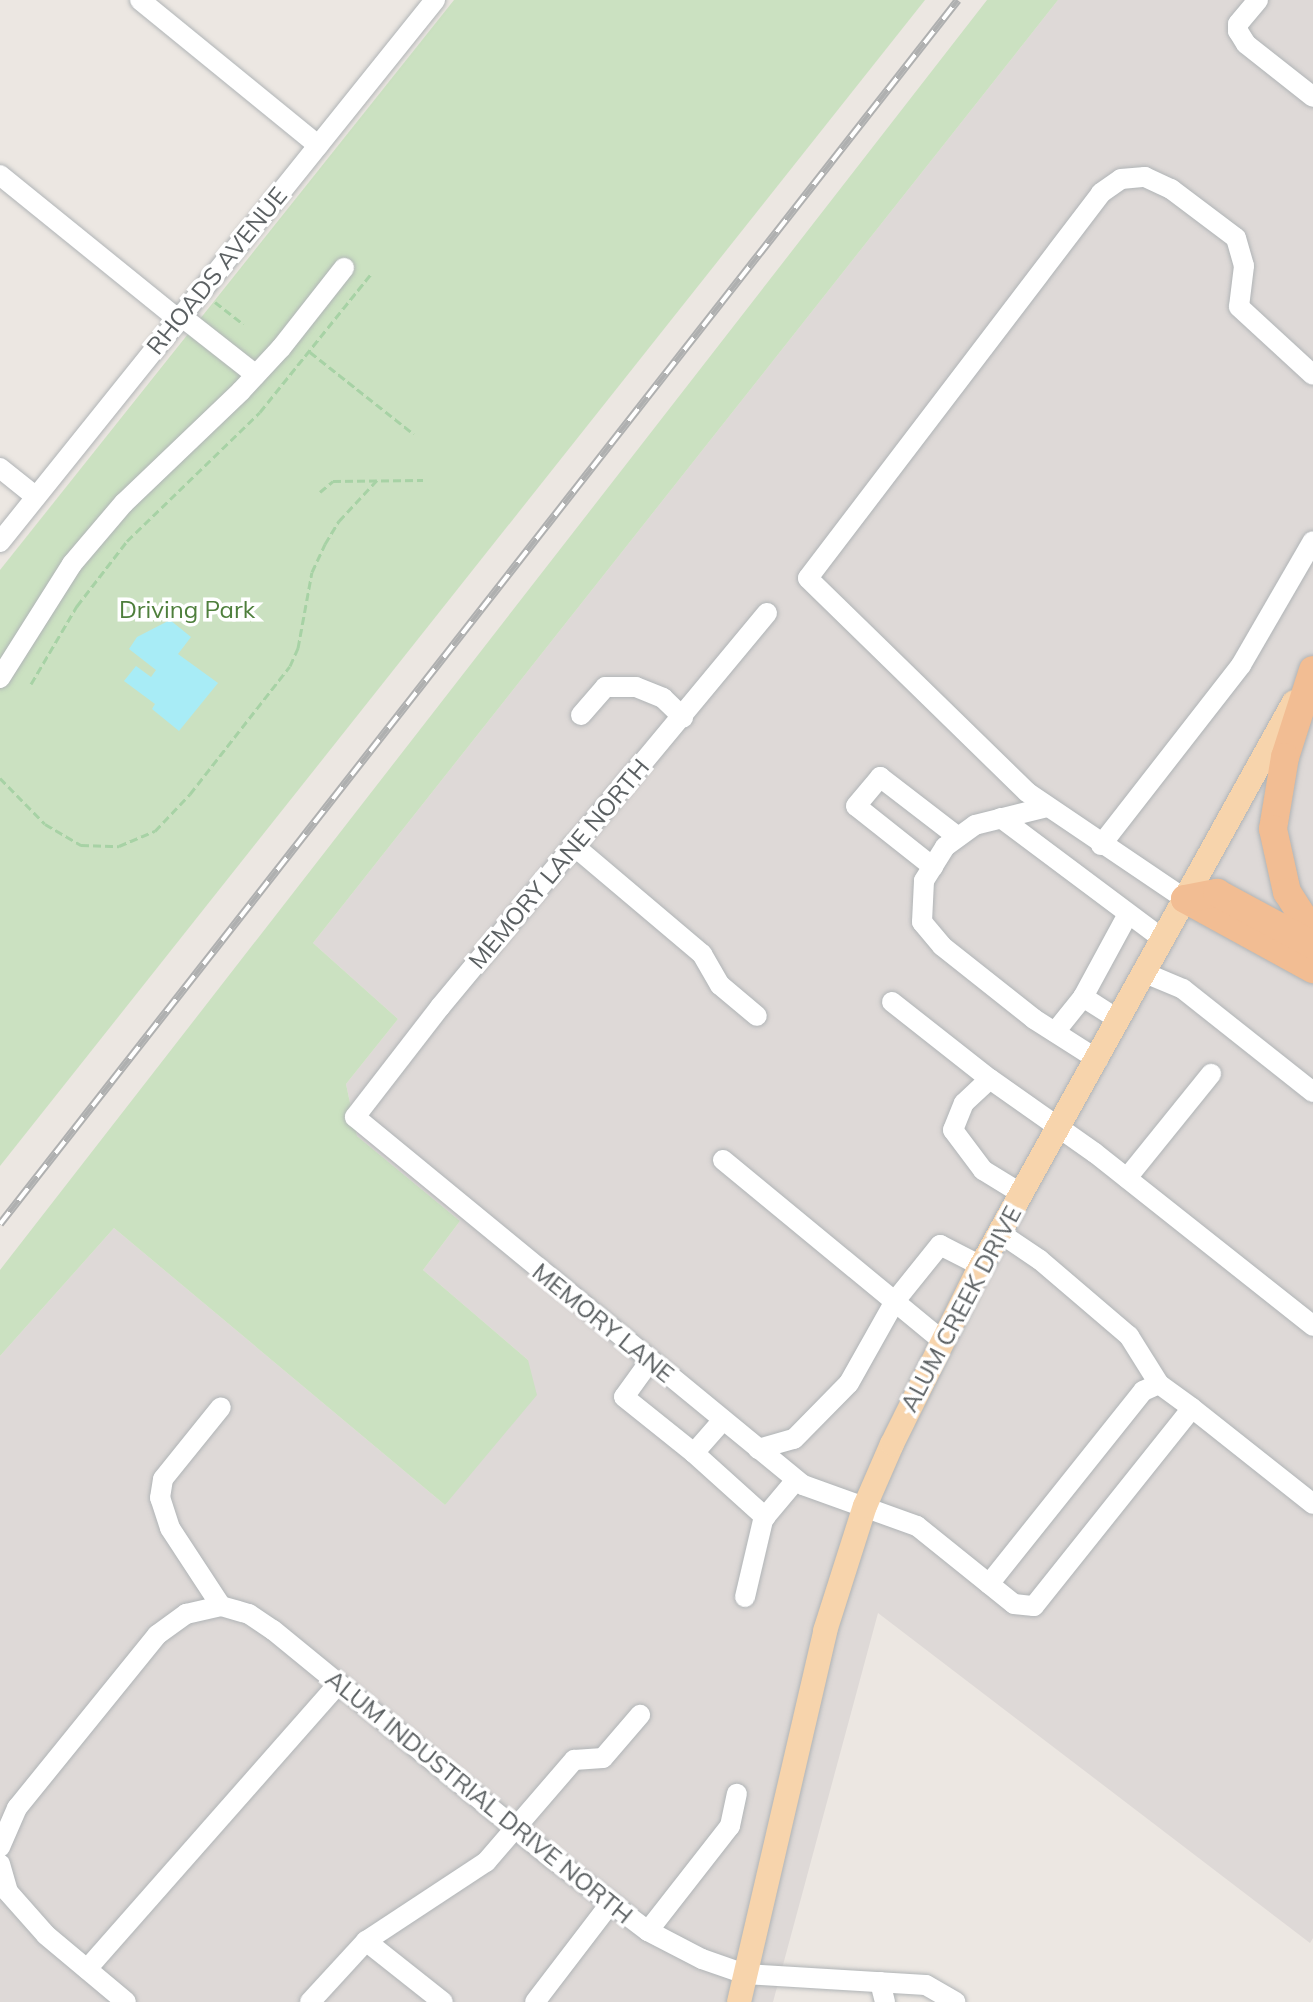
<!DOCTYPE html>
<html>
<head>
<meta charset="utf-8">
<style>
  body { margin:0 }
  #map { position:relative; width:1313px; height:2002px; overflow:hidden; background:#ece7e2; font-family:Mulish,sans-serif }
  div>[style] { position:absolute }
  [style*='--x'] { left:calc(var(--x)*1px); top:calc(var(--y)*1px); width:calc(var(--w)*1px); rotate:calc(var(--a)*1deg) }
  .industrial>* { inset:0; background:#ded9d7 }
  .green>* { inset:0; background:#cbe1c1 }
  .water>* { inset:0; background:#a8ecf6 }
  .path>* { height:3px; margin-top:-1.5px; transform-origin:0; background:repeating-linear-gradient(90deg,#a7d2a5 0 8px,transparent 0 12px) }
  .roads { filter:drop-shadow(0 0 2px #b0b4b6) drop-shadow(0 0 2px #b0b4b6) }
  .minor>* { height:20px; margin:-10px; padding:0 10px; transform-origin:10px; border-radius:10px; background:#fff }
  .major>* { height:24px; margin:-12px; padding:0 12px; transform-origin:12px; border-radius:12px; background:#f7d4ac }
  .highway>* { height:28px; margin:-14px; padding:0 14px; transform-origin:14px; border-radius:14px; background:#f2bd93 }
  .rail>* { height:8px; margin-top:-4px; transform-origin:0; background:repeating-linear-gradient(90deg,#fff 0 15px,#afb0b0 0 30px); box-sizing:border-box; border-block:2px solid #afb0b0 }
  span { translate:-50% -50%; white-space:nowrap; text-align:center; line-height:1.15; -webkit-text-stroke:7px #fff; paint-order:stroke }
  .street-label { font-size:24px; color:#5b6062 }
  .park-label { font-size:24px; color:#4e7f3c }
</style>
</head>
<body>
<div id="map">
  <div class="industrial">
    <i style="clip-path:polygon(1058px 0,1313px 0,1313px 1938px,1310px 1943px,878px 1613px,773px 2002px,0 2002px,0 1356px,114px 1228px,445px 1505px,528px 1360px,423px 1270px,460px 1221px,357px 1136px,346px 1084px,398px 1019px,313px 943px)"></i>
  </div>
  <div class="green">
    <i style="clip-path:polygon(454px 0,925px 0,0 1166px,0 570px)"></i>
    <i style="clip-path:polygon(987px 0,1058px 0,313px 943px,398px 1019px,346px 1084px,357px 1136px,460px 1221px,423px 1270px,528px 1360px,537px 1395px,445px 1505px,114px 1228px,0 1356px,0 1270px)"></i>
  </div>
  <div class="water">
    <i style="clip-path:polygon(170px 620px,191px 637px,178px 654px,218px 683px,179px 731px,152px 709px,155px 704px,124px 681px,136px 666px,151px 677px,156px 670px,129px 649px,137px 637px)"></i>
  </div>
  <div class="path">
    <i style="--x:215;--y:302;--w:36;--a:38"></i>
    <i style="--x:310;--y:352;--w:132;--a:38.3"></i>
    <i style="--x:320;--y:492;--w:17;--a:-40"></i>
    <i style="--x:333;--y:481;--w:90;--a:-0.6"></i>
    <i style="--x:31;--y:684;--w:91;--a:-59.5"></i>
    <i style="--x:77;--y:606;--w:82;--a:-52.4"></i>
    <i style="--x:127;--y:541;--w:185;--a:-44.1"></i>
    <i style="--x:260;--y:412;--w:177;--a:-51.2"></i>
    <i style="--x:0;--y:778;--w:64;--a:45.6"></i>
    <i style="--x:45;--y:824;--w:42;--a:30.3"></i>
    <i style="--x:81;--y:845;--w:38;--a:2"></i>
    <i style="--x:119;--y:846;--w:39;--a:-23"></i>
    <i style="--x:155;--y:831;--w:51;--a:-46.6"></i>
    <i style="--x:190;--y:794;--w:162;--a:-52"></i>
    <i style="--x:290;--y:666;--w:20;--a:-66"></i>
    <i style="--x:298;--y:648;--w:77;--a:-79.6"></i>
    <i style="--x:312;--y:572;--w:31;--a:-65"></i>
    <i style="--x:325;--y:544;--w:27;--a:-59"></i>
    <i style="--x:339;--y:521;--w:56;--a:-47.2"></i>
  </div>
  <div class="roads">
    <div class="minor">
      <i style="--x:140;--y:0;--w:230;--a:39.2"></i>
      <i style="--x:1258;--y:0;--w:31;--a:130"></i>
      <i style="--x:1238;--y:24;--w:7;--a:90"></i>
      <i style="--x:1238;--y:31;--w:15;--a:58"></i>
      <i style="--x:1246;--y:44;--w:85;--a:38.3"></i>
      <i style="--x:0;--y:175;--w:229;--a:39"></i>
      <i style="--x:181;--y:316;--w:95;--a:38.2"></i>
      <i style="--x:0;--y:468;--w:45;--a:38.7"></i>
      <i style="--x:0;--y:542;--w:695;--a:-51.25"></i>
      <i style="--x:767;--y:613;--w:512;--a:129.69"></i>
      <i style="--x:440;--y:1007;--w:139;--a:127.7"></i>
      <i style="--x:355;--y:1117;--w:580;--a:39.4"></i>
      <i style="--x:803;--y:1485;--w:121;--a:19.8"></i>
      <i style="--x:917;--y:1526;--w:124;--a:38.8"></i>
      <i style="--x:1014;--y:1604;--w:20;--a:6"></i>
      <i style="--x:1034;--y:1606;--w:253;--a:-51.4"></i>
      <i style="--x:1192;--y:1408;--w:154;--a:38.4"></i>
      <i style="--x:0;--y:678;--w:135;--a:-57.7"></i>
      <i style="--x:72;--y:564;--w:80;--a:-49.6"></i>
      <i style="--x:124;--y:503;--w:162;--a:-43.7"></i>
      <i style="--x:241;--y:391;--w:59;--a:-47.1"></i>
      <i style="--x:281;--y:348;--w:102;--a:-51.8"></i>
      <i style="--x:581;--y:715;--w:37;--a:-49"></i>
      <i style="--x:605;--y:687;--w:31;--a:0"></i>
      <i style="--x:636;--y:687;--w:29;--a:22"></i>
      <i style="--x:663;--y:698;--w:28;--a:44"></i>
      <i style="--x:1047;--y:807;--w:74;--a:166"></i>
      <i style="--x:975;--y:825;--w:37;--a:144"></i>
      <i style="--x:945;--y:847;--w:40;--a:122"></i>
      <i style="--x:924;--y:881;--w:41;--a:92.8"></i>
      <i style="--x:922;--y:922;--w:31;--a:50"></i>
      <i style="--x:942;--y:946;--w:117;--a:38.4"></i>
      <i style="--x:1034;--y:1019;--w:76;--a:32.6"></i>
      <i style="--x:1001;--y:818;--w:202;--a:36.8"></i>
      <i style="--x:573;--y:845;--w:169;--a:40.2"></i>
      <i style="--x:702;--y:954;--w:36;--a:60"></i>
      <i style="--x:720;--y:985;--w:48;--a:40"></i>
      <i style="--x:1101;--y:845;--w:228;--a:-52.1"></i>
      <i style="--x:1241;--y:665;--w:143;--a:-59.9"></i>
      <i style="--x:933;--y:867;--w:98;--a:-141.6"></i>
      <i style="--x:856;--y:806;--w:38;--a:-50"></i>
      <i style="--x:880;--y:777;--w:98;--a:37.6"></i>
      <i style="--x:1185;--y:899;--w:191;--a:-145.9"></i>
      <i style="--x:1027;--y:792;--w:306;--a:-135.7"></i>
      <i style="--x:808;--y:578;--w:484;--a:-52.7"></i>
      <i style="--x:1101;--y:193;--w:24;--a:-35"></i>
      <i style="--x:1121;--y:179;--w:24;--a:-5"></i>
      <i style="--x:1145;--y:177;--w:29;--a:25"></i>
      <i style="--x:1171;--y:189;--w:81;--a:37"></i>
      <i style="--x:1236;--y:238;--w:29;--a:74"></i>
      <i style="--x:1244;--y:266;--w:41;--a:97"></i>
      <i style="--x:1239;--y:307;--w:100;--a:42.6"></i>
      <i style="--x:1145;--y:973;--w:41;--a:22.8"></i>
      <i style="--x:1183;--y:989;--w:166;--a:38.4"></i>
      <i style="--x:1083;--y:997;--w:94;--a:-61.5"></i>
      <i style="--x:892;--y:1002;--w:125;--a:38.2"></i>
      <i style="--x:1055;--y:1032;--w:45;--a:-51.3"></i>
      <i style="--x:1083;--y:997;--w:43;--a:32.6"></i>
      <i style="--x:723;--y:1160;--w:283;--a:39.5"></i>
      <i style="--x:1127;--y:1178;--w:134;--a:-51.1"></i>
      <i style="--x:1022;--y:1194;--w:46;--a:-148.4"></i>
      <i style="--x:983;--y:1170;--w:50;--a:-126.9"></i>
      <i style="--x:953;--y:1130;--w:29;--a:-68"></i>
      <i style="--x:964;--y:1103;--w:35;--a:-43"></i>
      <i style="--x:990;--y:1079;--w:128;--a:35.2"></i>
      <i style="--x:1095;--y:1153;--w:278;--a:38.4"></i>
      <i style="--x:1000;--y:1233;--w:48;--a:34"></i>
      <i style="--x:1040;--y:1260;--w:117;--a:40.5"></i>
      <i style="--x:1129;--y:1336;--w:57;--a:58"></i>
      <i style="--x:650;--y:1361;--w:44;--a:125.8"></i>
      <i style="--x:624;--y:1397;--w:90;--a:38.7"></i>
      <i style="--x:694;--y:1453;--w:96;--a:42"></i>
      <i style="--x:765;--y:1517;--w:48;--a:-50"></i>
      <i style="--x:758;--y:1449;--w:37;--a:-16"></i>
      <i style="--x:794;--y:1439;--w:78;--a:-45.5"></i>
      <i style="--x:849;--y:1383;--w:94;--a:-60.7"></i>
      <i style="--x:895;--y:1301;--w:72;--a:-51.2"></i>
      <i style="--x:940;--y:1245;--w:46;--a:27.1"></i>
      <i style="--x:694;--y:1453;--w:44;--a:-48.7"></i>
      <i style="--x:989;--y:1584;--w:247;--a:-51.4"></i>
      <i style="--x:1143;--y:1391;--w:17;--a:-24"></i>
      <i style="--x:1159;--y:1384;--w:41;--a:36"></i>
      <i style="--x:745;--y:1597;--w:83;--a:-76.8"></i>
      <i style="--x:221;--y:1606;--w:93;--a:-123.2"></i>
      <i style="--x:170;--y:1528;--w:32;--a:-108"></i>
      <i style="--x:160;--y:1498;--w:19;--a:-81"></i>
      <i style="--x:163;--y:1479;--w:92;--a:-51.1"></i>
      <i style="--x:0;--y:1847;--w:43;--a:-66.4"></i>
      <i style="--x:17;--y:1808;--w:223;--a:-51"></i>
      <i style="--x:157;--y:1635;--w:36;--a:-36"></i>
      <i style="--x:186;--y:1614;--w:36;--a:-13"></i>
      <i style="--x:221;--y:1606;--w:29;--a:16"></i>
      <i style="--x:249;--y:1614;--w:29;--a:34"></i>
      <i style="--x:273;--y:1630;--w:362;--a:39.3"></i>
      <i style="--x:553;--y:1859;--w:119;--a:37.2"></i>
      <i style="--x:648;--y:1931;--w:61;--a:27.4"></i>
      <i style="--x:702;--y:1959;--w:46;--a:19.2"></i>
      <i style="--x:745;--y:1974;--w:181;--a:3.5"></i>
      <i style="--x:926;--y:1985;--w:34;--a:30"></i>
      <i style="--x:0;--y:1864;--w:29;--a:74"></i>
      <i style="--x:8;--y:1892;--w:57;--a:48.5"></i>
      <i style="--x:46;--y:1935;--w:104;--a:39.9"></i>
      <i style="--x:648;--y:1931;--w:133;--a:-52"></i>
      <i style="--x:730;--y:1826;--w:33;--a:-78"></i>
      <i style="--x:366;--y:1941;--w:98;--a:38.4"></i>
      <i style="--x:87;--y:1969;--w:380;--a:-48.6"></i>
      <i style="--x:880;--y:1982;--w:21;--a:76"></i>
      <i style="--x:310;--y:2002;--w:83;--a:-47.4"></i>
      <i style="--x:366;--y:1941;--w:144;--a:-33.4"></i>
      <i style="--x:486;--y:1862;--w:135;--a:-49.2"></i>
      <i style="--x:574;--y:1760;--w:29;--a:-4"></i>
      <i style="--x:603;--y:1758;--w:57;--a:-49.3"></i>
      <i style="--x:535;--y:2002;--w:123;--a:-52.6"></i>
    </div>
    <div class="major">
      <i style="--x:739;--y:2002;--w:381;--a:-76.9"></i>
      <i style="--x:825;--y:1631;--w:131;--a:-72.3"></i>
      <i style="--x:865;--y:1506;--w:68;--a:-66.5"></i>
      <i style="--x:892;--y:1444;--w:189;--a:-63.6"></i>
      <i style="--x:976;--y:1275;--w:655;--a:-60.97"></i>
    </div>
    <div class="highway">
      <i style="--x:1313;--y:670;--w:91;--a:107.8"></i>
      <i style="--x:1285;--y:757;--w:73;--a:99.5"></i>
      <i style="--x:1273;--y:829;--w:65;--a:77.5"></i>
      <i style="--x:1287;--y:892;--w:49;--a:57.6"></i>
      <i style="--x:1185;--y:899;--w:146;--a:28.7"></i>
      <i style="--x:1185;--y:899;--w:33;--a:-11"></i>
      <i style="--x:1217;--y:893;--w:109;--a:28.4"></i>
    </div>
  </div>
  <div class="rail">
    <i style="--x:0;--y:1224;--w:1554;--a:-51.95"></i>
  </div>
  <div class="street-label">
    <span style="left:217px;top:271px;rotate:-51deg">RHOADS AVENUE</span>
    <span style="left:559px;top:864px;rotate:-50deg">MEMORY LANE NORTH</span>
    <span style="left:961px;top:1309px;rotate:-62deg">ALUM CREEK DRIVE</span>
    <span style="left:603px;top:1323px;rotate:39deg">MEMORY LANE</span>
    <span style="left:479px;top:1797px;rotate:39deg">ALUM INDUSTRIAL DRIVE NORTH</span>
  </div>
  <div class="park-label">
    <span style="left:187px;top:610px">Driving Park</span>
  </div>
</div>
</body>
</html>
